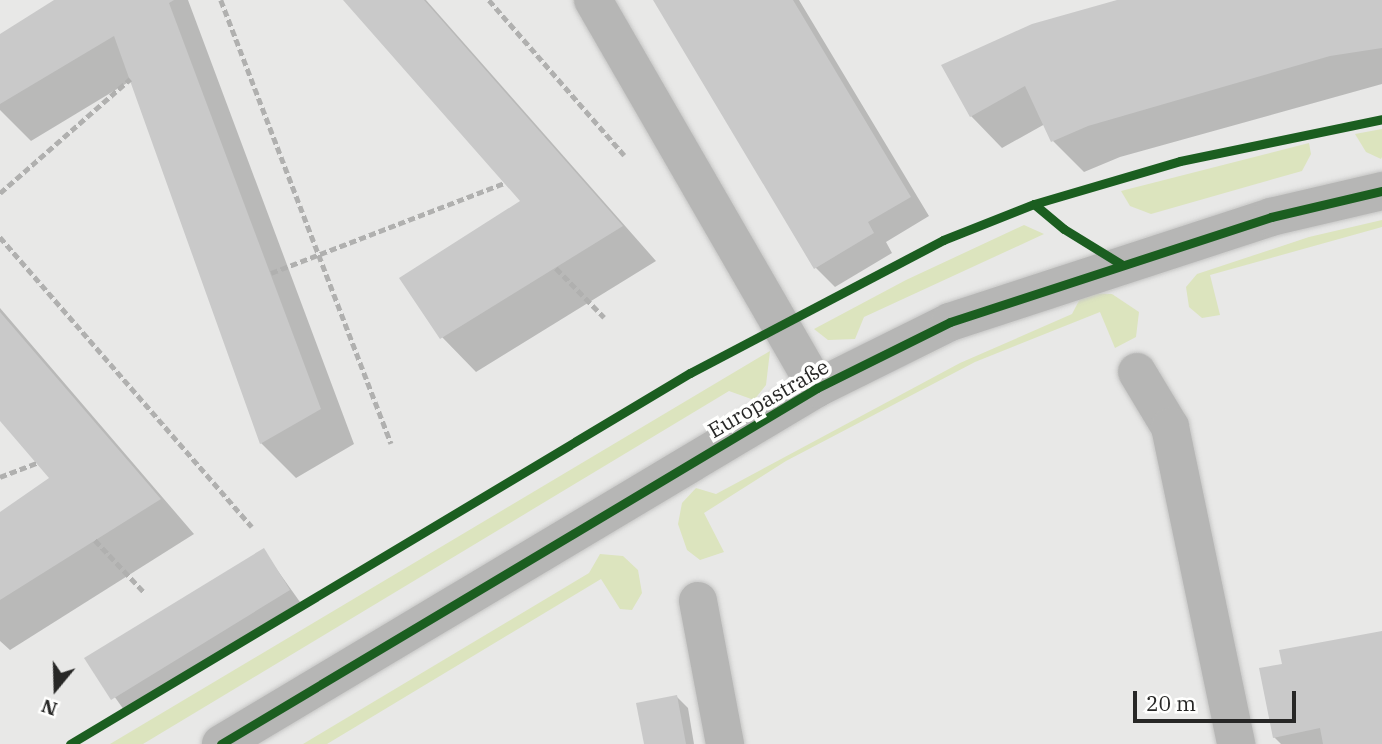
<!DOCTYPE html>
<html>
<head>
<meta charset="utf-8">
<style>
  body { margin:0 }
  #map { position:relative; width:1382px; height:744px; overflow:hidden; background:#e8e8e7; font-family:"IBM Plex Serif",serif }
  div>[style] { position:absolute }
  [style*='--x'] { left:calc(var(--x)*1px); top:calc(var(--y)*1px); width:calc(var(--w)*1px); rotate:calc(var(--a)*1deg) }
  .green>* { inset:0; background:#dce4be }
  .shadow>* { inset:0; background:#0003 }
  .building>* { inset:0; background:#c9c9c9 }
  .path>* { height:4.5px; margin-top:-2.25px; transform-origin:0; background:repeating-linear-gradient(90deg,#b0b0af 0 7px,transparent 0 10.5px) }
  .roads { filter:drop-shadow(0 0 2px #c5c5c4) drop-shadow(0 0 2px #c5c5c4) }
  .minor>* { height:38px; margin:-19px; padding:0 19px; transform-origin:19px; border-radius:19px; background:#b6b6b5 }
  .cycleway>* { height:9px; margin:-4.5px; padding:0 4.5px; transform-origin:4.5px; border-radius:4.5px; background:#1b5e20 }
  span { translate:-50% -50%; white-space:nowrap; text-align:center; line-height:1.15; -webkit-text-stroke:7px #fffffe; paint-order:stroke }
  .street-label { font-size:21px; color:#272726 }
  .north { position:absolute; left:21px; top:653px; width:70px; height:70px; -webkit-text-stroke:5px #fffffe; paint-order:stroke; rotate:199deg; font-size:19px; font-weight:700; line-height:28px; text-align:center; color:#272726 }
  .north::after { content:''; display:block; margin:auto; width:24px; height:32px; background:#272726; clip-path:polygon(50% 0,100% 100%,50% 72%,0 100%) }
  .scale { position:absolute; left:1133px; top:691px; width:163px; height:32px; box-sizing:border-box; border:4px solid #272726; border-top:0; padding-left:9px; font-size:21px; line-height:24px; white-space:nowrap; color:#272726; -webkit-text-stroke:5px #fffffe; paint-order:stroke }
</style>
</head>
<body>
<div id="map">
  <div class="green">
    <i style="clip-path:polygon(1382px 129px,1382px 157px,1381px 159px,1366px 152px,1355px 134px)"></i>
    <i style="clip-path:polygon(1309px 143px,1311px 154px,1302px 171px,1151px 214px,1130px 206px,1121px 191px)"></i>
    <i style="clip-path:polygon(1382px 220px,1382px 227px,1210px 275px,1220px 315px,1202px 318px,1189px 307px,1186px 287px,1197px 274px,1309px 237px)"></i>
    <i style="clip-path:polygon(1024px 225px,1044px 234px,864px 317px,855px 339px,828px 340px,814px 329px,906px 280px)"></i>
    <i style="clip-path:polygon(1083px 293px,1112px 294px,1139px 312px,1136px 337px,1115px 348px,1100px 312px,975px 362px,786px 461px,704px 513px,724px 552px,700px 560px,687px 550px,678px 524px,682px 503px,696px 488px,716px 494px,960px 363px,1072px 314px)"></i>
    <i style="clip-path:polygon(770px 351px,766px 385px,754px 400px,729px 391px,143px 744px,110px 744px)"></i>
    <i style="clip-path:polygon(600px 554px,623px 556px,638px 570px,642px 593px,632px 610px,620px 609px,601px 579px,327px 744px,303px 744px,589px 573px)"></i>
  </div>
  <div class="shadow">
    <i style="clip-path:polygon(58px 0,188px 0,354px 444px,296px 478px,261px 443px,132px 80px,31px 141px,0 110px,0 36px)"></i>
    <i style="clip-path:polygon(345px 0,426px 0,656px 261px,476px 372px,442px 337px,523px 202px)"></i>
    <i style="clip-path:polygon(655px 0,799px 0,929px 216px,886px 242px,892px 253px,835px 287px,816px 268px)"></i>
    <i style="clip-path:polygon(1123px 0,1382px 0,1382px 84px,1120px 157px,1084px 172px,1053px 141px,1045px 124px,1002px 148px,971px 116px,943px 66px)"></i>
    <i style="clip-path:polygon(0 308px,194px 534px,10px 650px,0 641px,0 514px,52px 478px,0 418px)"></i>
    <i style="clip-path:polygon(263px 550px,300px 602px,124px 710px,87px 658px)"></i>
    <i style="clip-path:polygon(1382px 633px,1382px 744px,1281px 744px,1274px 737px,1284px 665px)"></i>
    <i style="clip-path:polygon(677px 697px,688px 708px,694px 744px,645px 744px)"></i>
  </div>
  <div class="building">
    <i style="clip-path:polygon(54px 0,174px 0,169px 3px,321px 409px,260px 444px,114px 36px,0 104px,0 34px)"></i>
    <i style="clip-path:polygon(343px 0,424px 0,623px 226px,440px 339px,399px 278px,520px 201px)"></i>
    <i style="clip-path:polygon(653px 0,793px 0,911px 197px,868px 222px,874px 233px,814px 269px)"></i>
    <i style="clip-path:polygon(1117px 0,1382px 0,1382px 48px,1330px 56px,1088px 126px,1051px 142px,1025px 86px,970px 117px,941px 65px,1032px 24px)"></i>
    <i style="clip-path:polygon(0 312px,161px 499px,0 600px,0 512px,49px 478px,0 421px)"></i>
    <i style="clip-path:polygon(264px 548px,290px 590px,111px 700px,84px 658px)"></i>
    <i style="clip-path:polygon(1382px 631px,1382px 744px,1323px 744px,1320px 728px,1273px 738px,1259px 668px,1282px 664px,1279px 650px)"></i>
    <i style="clip-path:polygon(677px 695px,686px 744px,644px 744px,636px 703px)"></i>
  </div>
  <div class="path">
    <i style="--x:221;--y:0;--w:475;--a:69"></i>
    <i style="--x:489;--y:0;--w:206;--a:48.9"></i>
    <i style="--x:0;--y:193;--w:173;--a:-41.2"></i>
    <i style="--x:0;--y:237;--w:384;--a:49"></i>
    <i style="--x:556;--y:268;--w:69;--a:45.6"></i>
    <i style="--x:271;--y:273;--w:250;--a:-21.1"></i>
    <i style="--x:0;--y:477;--w:39;--a:-21"></i>
    <i style="--x:95;--y:540;--w:71;--a:46.7"></i>
  </div>
  <div class="roads">
    <div class="minor">
      <i style="--x:593;--y:0;--w:448;--a:60"></i>
      <i style="--x:1137;--y:372;--w:64;--a:59"></i>
      <i style="--x:1170;--y:427;--w:324;--a:78.2"></i>
      <i style="--x:698;--y:601;--w:146;--a:79.3"></i>
      <i style="--x:221;--y:744;--w:694;--a:-30.85"></i>
      <i style="--x:817;--y:388;--w:148;--a:-26.4"></i>
      <i style="--x:950;--y:322;--w:338;--a:-18.1"></i>
      <i style="--x:1271;--y:217;--w:114;--a:-13.2"></i>
    </div>
  </div>
  <div class="cycleway">
    <i style="--x:1034;--y:204;--w:39;--a:40"></i>
    <i style="--x:1064;--y:229;--w:67;--a:31.6"></i>
    <i style="--x:70;--y:744;--w:723;--a:-30.9"></i>
    <i style="--x:690;--y:373;--w:286;--a:-27.7"></i>
    <i style="--x:943;--y:240;--w:98;--a:-21.6"></i>
    <i style="--x:1034;--y:204;--w:152;--a:-16.4"></i>
    <i style="--x:1180;--y:161;--w:206;--a:-11.7"></i>
    <i style="--x:221;--y:744;--w:694;--a:-30.85"></i>
    <i style="--x:817;--y:388;--w:148;--a:-26.4"></i>
    <i style="--x:950;--y:322;--w:338;--a:-18.1"></i>
    <i style="--x:1271;--y:217;--w:114;--a:-13.2"></i>
  </div>
  <div class="street-label">
    <span style="left:768px;top:398px;rotate:-30deg">Europastraße</span>
  </div>
  <div class="north">N</div>
  <div class="scale">20 m</div>
</div>
</body>
</html>
